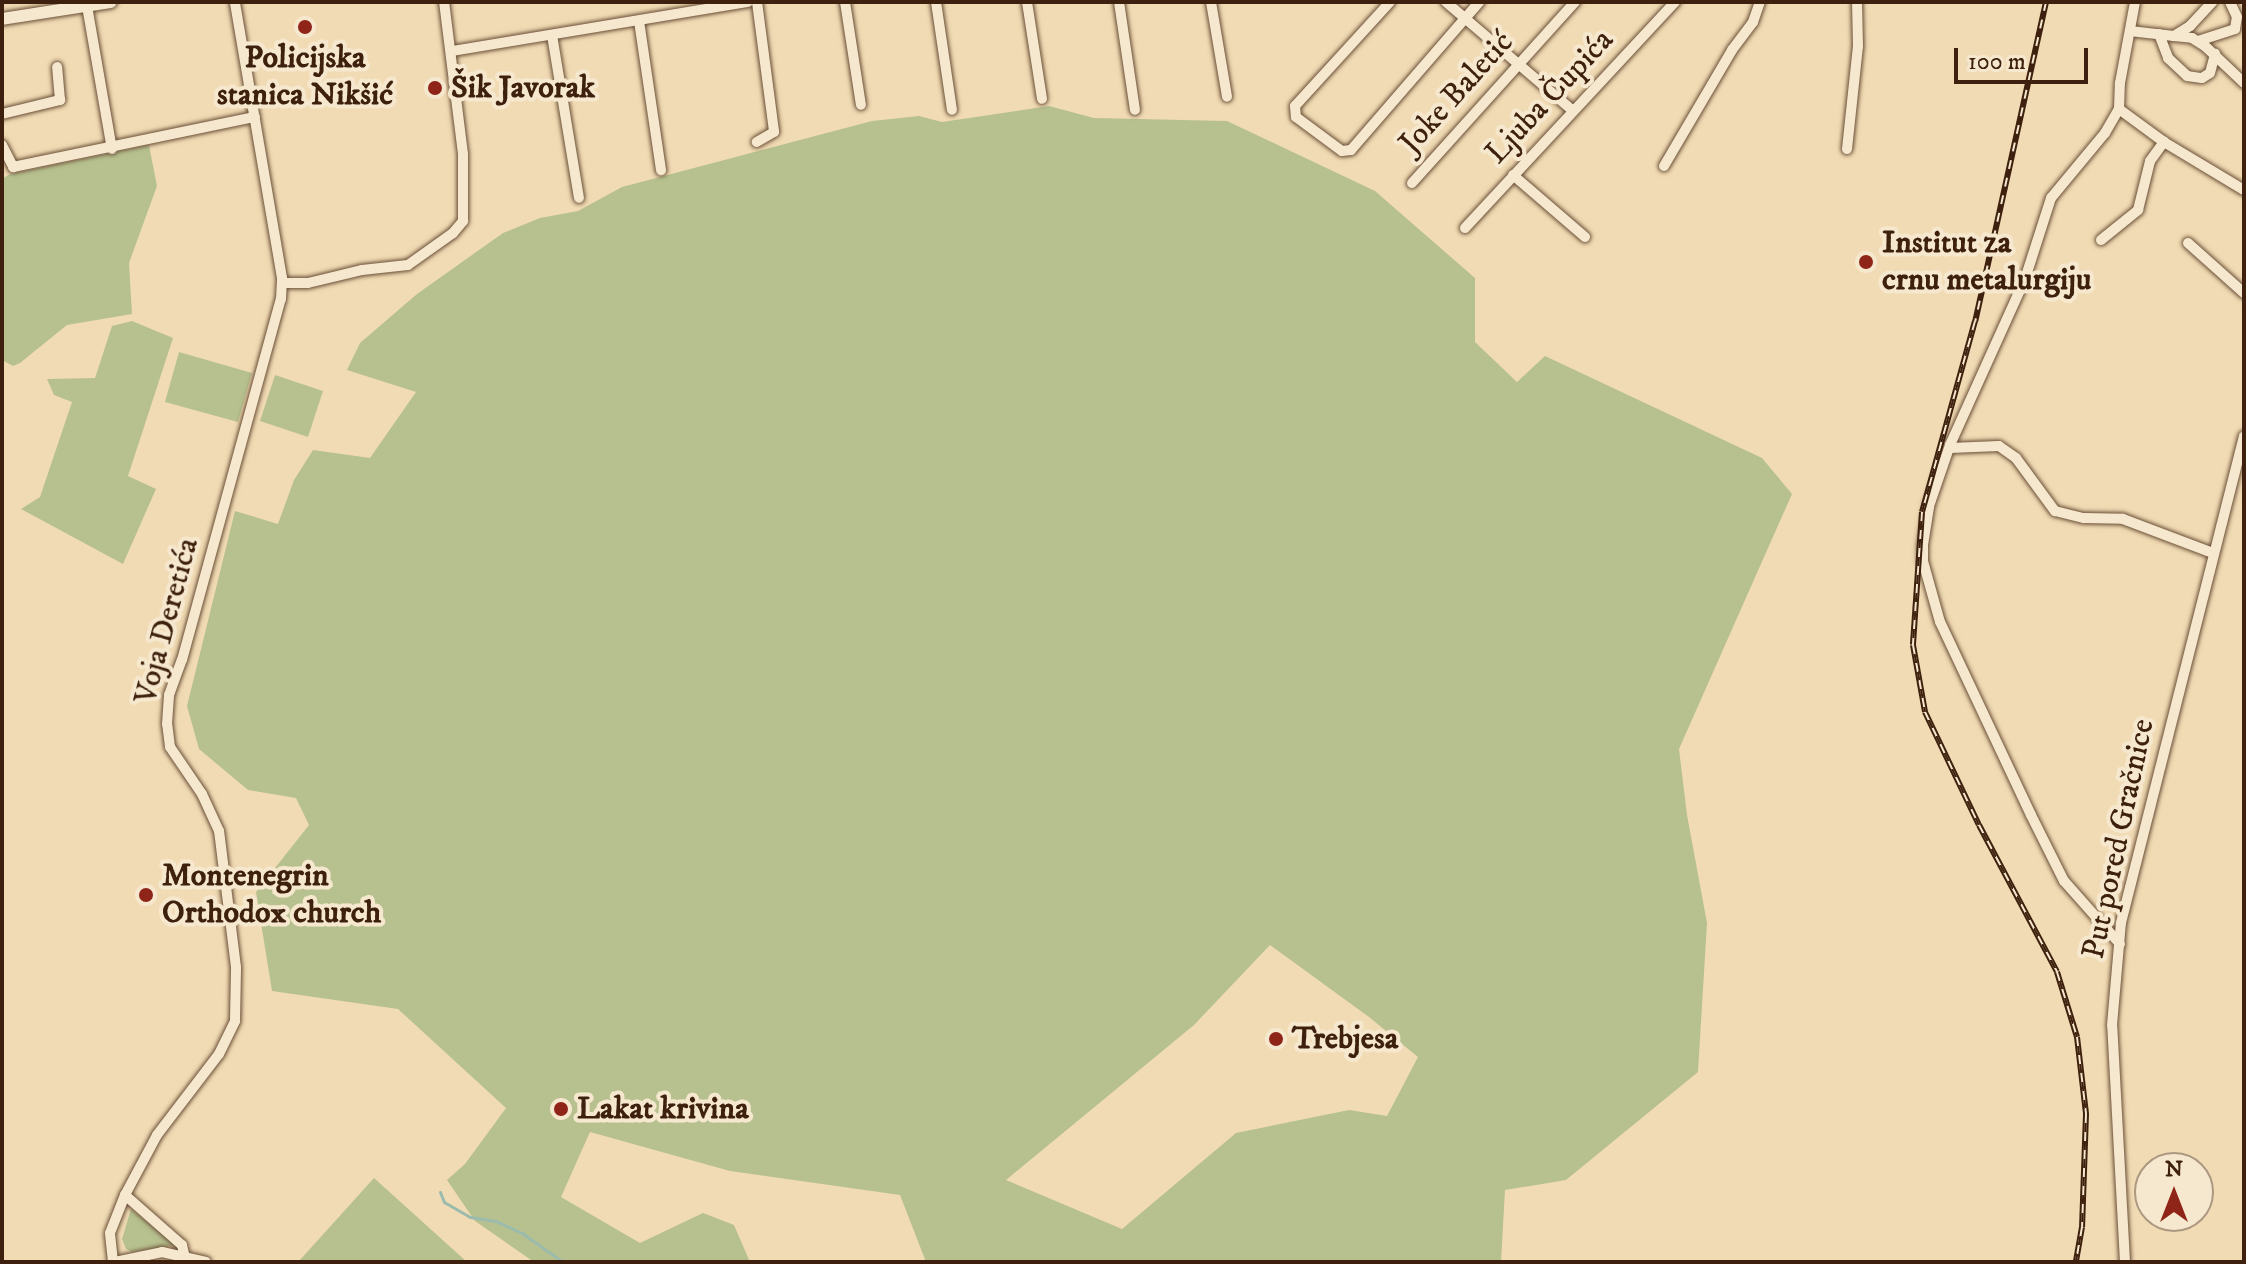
<!DOCTYPE html>
<html>
<head>
<meta charset="utf-8">
<style>
  body { margin:0 }
  #map { position:relative; width:2246px; height:1264px; overflow:hidden; background:#f1dbb4; font-family:"IM FELL DW Pica",serif }
  div>[style] { position:absolute }
  [style*='--x'] { left:calc(var(--x)*1px); top:calc(var(--y)*1px); width:calc(var(--w)*1px); rotate:calc(var(--a)*1deg) }
  .green>* { inset:0; background:#b7c18f }
  .stream>* { height:3px; margin:-1.5px; padding:0 1.5px; transform-origin:1.5px; border-radius:1.5px; background:#9bbbac }
  .roads { filter:drop-shadow(0 0 2px #6a4f37) drop-shadow(0 0 2px #6a4f37) }
  .minor>* { height:10px; margin:-5px; padding:0 5px; transform-origin:5px; border-radius:5px; background:#f6e8ce }
  .tertiary>* { height:12px; margin:-6px; padding:0 6px; transform-origin:6px; border-radius:6px; background:#f6e8ce }
  .rail>* { height:6px; margin-top:-3px; transform-origin:0; background:repeating-linear-gradient(90deg,#f6e8ce 0 9px,#3d200d 0 18px); box-sizing:border-box; border-block:2px solid #3d200d }
  .dots>* { width:22px; height:22px; translate:-50% -50%; box-sizing:border-box; border:4px solid #f6e8ce; border-radius:50% }
  span { translate:-50% -50%; white-space:nowrap; text-align:center; line-height:1.15; -webkit-text-stroke:8px #f6e8ce; paint-order:stroke }
  .poi-label { font-size:32px; color:#3d200d; font-weight:700 }
  .left { translate:0 -50%; text-align:left }
  .street-label { font-size:32px; color:#3d200d }
  .frame { position:absolute; inset:0; border:4px solid #3d200d; pointer-events:none }
  .north { position:absolute; left:2134px; top:1152px; width:80px; height:80px; box-sizing:border-box; background:#f6e8ce; border:2px solid #ac9881; border-radius:50%; rotate:0deg; font-size:22px; font-weight:700; line-height:32px; text-align:center; color:#3d200d }
  .north::after { content:''; display:block; margin:auto; width:28px; height:36px; background:#8f2418; clip-path:polygon(50% 0,100% 100%,50% 72%,0 100%) }
  .scale { position:absolute; left:1954px; top:48px; width:134px; height:36px; box-sizing:border-box; border:4px solid #3d200d; border-top:0; padding-left:10px; font-size:24px; line-height:28px; white-space:nowrap; color:#3d200d; -webkit-text-stroke:6px #f6e8ce; paint-order:stroke }
</style>
</head>
<body>
<div id="map">
  <div class="green">
    <i style="clip-path:polygon(evenodd,1049px 106px,1094px 118px,1227px 121px,1375px 191px,1475px 278px,1475px 342px,1517px 382px,1545px 356px,1762px 458px,1792px 494px,1679px 749px,1687px 815px,1707px 923px,1698px 1072px,1566px 1180px,1505px 1190px,1501px 1262px,926px 1262px,900px 1195px,730px 1171px,590px 1132px,561px 1197px,640px 1243px,703px 1213px,734px 1225px,750px 1262px,534px 1262px,475px 1221px,447px 1180px,465px 1164px,506px 1108px,398px 1009px,272px 991px,256px 892px,309px 825px,296px 798px,248px 790px,199px 749px,187px 706px,235px 511px,278px 524px,294px 480px,313px 450px,370px 458px,416px 392px,347px 370px,360px 343px,417px 294px,503px 233px,540px 218px,578px 211px,622px 187px,872px 121px,919px 116px,942px 122px,1049px 106px,1270px 945px,1369px 1017px,1418px 1057px,1387px 1116px,1349px 1110px,1236px 1133px,1122px 1229px,1006px 1180px,1194px 1025px,1270px 945px)"></i>
    <i style="clip-path:polygon(149px 145px,157px 186px,129px 263px,132px 314px,67px 325px,20px 363px,13px 366px,2px 360px,2px 179px,10px 174px)"></i>
    <i style="clip-path:polygon(132px 321px,173px 338px,128px 476px,156px 489px,123px 564px,21px 509px,40px 497px,72px 402px,54px 395px,47px 379px,95px 378px,112px 326px)"></i>
    <i style="clip-path:polygon(179px 352px,252px 373px,238px 422px,165px 402px)"></i>
    <i style="clip-path:polygon(275px 375px,323px 391px,308px 437px,260px 421px)"></i>
    <i style="clip-path:polygon(374px 1178px,467px 1262px,299px 1261px)"></i>
    <i style="clip-path:polygon(131px 1209px,175px 1245px,132px 1252px,126px 1249px,122px 1239px)"></i>
  </div>
  <div class="stream">
    <i style="--x:440;--y:1192;--w:11;--a:68"></i>
    <i style="--x:444;--y:1202;--w:30;--a:30"></i>
    <i style="--x:470;--y:1217;--w:26;--a:9"></i>
    <i style="--x:496;--y:1221;--w:29;--a:25"></i>
    <i style="--x:522;--y:1233;--w:50;--a:35.3"></i>
  </div>
  <div class="roads">
    <div class="minor">
      <i style="--x:757;--y:2;--w:131;--a:82.5"></i>
      <i style="--x:774;--y:132;--w:20;--a:150"></i>
      <i style="--x:845;--y:2;--w:104;--a:81.2"></i>
      <i style="--x:936;--y:2;--w:109;--a:81.6"></i>
      <i style="--x:1027;--y:2;--w:98;--a:81.2"></i>
      <i style="--x:1119;--y:2;--w:109;--a:81.6"></i>
      <i style="--x:1211;--y:2;--w:96;--a:80.4"></i>
      <i style="--x:1390;--y:2;--w:141;--a:132.4"></i>
      <i style="--x:1295;--y:106;--w:11;--a:85"></i>
      <i style="--x:1296;--y:117;--w:57;--a:36.5"></i>
      <i style="--x:1342;--y:151;--w:9;--a:-6"></i>
      <i style="--x:1351;--y:150;--w:196;--a:-49.1"></i>
      <i style="--x:1446;--y:2;--w:166;--a:40.6"></i>
      <i style="--x:87;--y:6;--w:145;--a:80.1"></i>
      <i style="--x:639;--y:21;--w:151;--a:81.6"></i>
      <i style="--x:2130;--y:31;--w:44;--a:6.5"></i>
      <i style="--x:2174;--y:36;--w:19;--a:-32"></i>
      <i style="--x:2190;--y:26;--w:33;--a:-47"></i>
      <i style="--x:2159;--y:34;--w:26;--a:69"></i>
      <i style="--x:2168;--y:58;--w:26;--a:43"></i>
      <i style="--x:2187;--y:76;--w:15;--a:8"></i>
      <i style="--x:2202;--y:78;--w:9;--a:-32"></i>
      <i style="--x:2210;--y:73;--w:20;--a:-75"></i>
      <i style="--x:552;--y:35;--w:165;--a:80.6"></i>
      <i style="--x:2174;--y:36;--w:18;--a:6"></i>
      <i style="--x:2192;--y:38;--w:15;--a:32"></i>
      <i style="--x:2205;--y:46;--w:54;--a:43.5"></i>
      <i style="--x:2198;--y:41;--w:39;--a:-18"></i>
      <i style="--x:2235;--y:29;--w:12;--a:-81"></i>
      <i style="--x:2237;--y:17;--w:17;--a:-115"></i>
      <i style="--x:452;--y:51;--w:300;--a:-9.4"></i>
      <i style="--x:2119;--y:109;--w:56;--a:36.3"></i>
      <i style="--x:2164;--y:142;--w:93;--a:31"></i>
      <i style="--x:2;--y:114;--w:60;--a:-13.6"></i>
      <i style="--x:60;--y:100;--w:33;--a:-95"></i>
      <i style="--x:2;--y:145;--w:25;--a:63"></i>
      <i style="--x:13;--y:167;--w:247;--a:-11.7"></i>
      <i style="--x:1847;--y:149;--w:104;--a:-83.9"></i>
      <i style="--x:1858;--y:46;--w:44;--a:-91.3"></i>
      <i style="--x:1664;--y:166;--w:134;--a:-59.6"></i>
      <i style="--x:1732;--y:50;--w:35;--a:-53"></i>
      <i style="--x:1753;--y:22;--w:21;--a:-71"></i>
      <i style="--x:1513;--y:175;--w:95;--a:40.7"></i>
      <i style="--x:1412;--y:183;--w:244;--a:-48"></i>
      <i style="--x:1465;--y:228;--w:309;--a:-47.1"></i>
      <i style="--x:2101;--y:240;--w:48;--a:-39"></i>
      <i style="--x:2138;--y:210;--w:50;--a:-76.2"></i>
      <i style="--x:2150;--y:161;--w:24;--a:-54"></i>
      <i style="--x:2188;--y:243;--w:75;--a:41.8"></i>
      <i style="--x:282;--y:283;--w:26;--a:0"></i>
      <i style="--x:308;--y:283;--w:56;--a:-13.5"></i>
      <i style="--x:362;--y:270;--w:46;--a:-6.2"></i>
      <i style="--x:408;--y:265;--w:55;--a:-35.4"></i>
      <i style="--x:453;--y:233;--w:16;--a:-50"></i>
      <i style="--x:463;--y:221;--w:67;--a:-90"></i>
      <i style="--x:463;--y:154;--w:153;--a:-97.1"></i>
      <i style="--x:1950;--y:448;--w:49;--a:-2.3"></i>
      <i style="--x:1999;--y:446;--w:21;--a:35"></i>
      <i style="--x:2016;--y:458;--w:66;--a:53.7"></i>
      <i style="--x:2055;--y:511;--w:30;--a:14"></i>
      <i style="--x:2084;--y:518;--w:39;--a:1"></i>
      <i style="--x:2123;--y:519;--w:96;--a:20.7"></i>
      <i style="--x:2120;--y:944;--w:84;--a:-131.6"></i>
      <i style="--x:2064;--y:881;--w:74;--a:-116.6"></i>
      <i style="--x:2031;--y:815;--w:213;--a:-115.2"></i>
      <i style="--x:1940;--y:622;--w:63;--a:-105.6"></i>
      <i style="--x:1923;--y:561;--w:16;--a:-90"></i>
      <i style="--x:1923;--y:545;--w:39;--a:-81"></i>
      <i style="--x:1929;--y:506;--w:65;--a:-71"></i>
      <i style="--x:1950;--y:445;--w:182;--a:-65.7"></i>
      <i style="--x:2025;--y:279;--w:85;--a:-72.2"></i>
      <i style="--x:2051;--y:198;--w:85;--a:-50.3"></i>
      <i style="--x:2105;--y:133;--w:28;--a:-60"></i>
      <i style="--x:2119;--y:109;--w:26;--a:-88"></i>
      <i style="--x:2120;--y:83;--w:82;--a:-79.5"></i>
      <i style="--x:125;--y:1195;--w:76;--a:41.3"></i>
      <i style="--x:182;--y:1245;--w:9;--a:77"></i>
      <i style="--x:113;--y:1262;--w:29;--a:-96"></i>
      <i style="--x:110;--y:1233;--w:41;--a:-68.5"></i>
      <i style="--x:125;--y:1195;--w:68;--a:-61.9"></i>
      <i style="--x:157;--y:1135;--w:102;--a:-52.6"></i>
      <i style="--x:219;--y:1054;--w:37;--a:-64"></i>
      <i style="--x:235;--y:1021;--w:54;--a:-88.9"></i>
      <i style="--x:236;--y:967;--w:137;--a:-97.1"></i>
      <i style="--x:219;--y:831;--w:41;--a:-114.7"></i>
      <i style="--x:202;--y:794;--w:57;--a:-124.2"></i>
      <i style="--x:170;--y:747;--w:23;--a:-97"></i>
      <i style="--x:167;--y:724;--w:29;--a:-86"></i>
      <i style="--x:169;--y:695;--w:37;--a:-70"></i>
      <i style="--x:182;--y:660;--w:374;--a:-74.7"></i>
      <i style="--x:281;--y:299;--w:21;--a:-87"></i>
      <i style="--x:282;--y:278;--w:280;--a:-99.7"></i>
      <i style="--x:115;--y:1262;--w:48;--a:-12"></i>
      <i style="--x:162;--y:1252;--w:45;--a:12.8"></i>
      <i style="--x:2125;--y:1262;--w:237;--a:-93.1"></i>
      <i style="--x:2112;--y:1025;--w:102;--a:-85"></i>
      <i style="--x:2121;--y:923;--w:502;--a:-75.83"></i>
    </div>
    <div class="tertiary">
      <i style="--x:2;--y:19;--w:110;--a:-8.9"></i>
    </div>
  </div>
  <div class="rail">
    <i style="--x:2046;--y:2;--w:327;--a:102.5"></i>
    <i style="--x:1975;--y:321;--w:198;--a:105.5"></i>
    <i style="--x:1922;--y:512;--w:133;--a:93.9"></i>
    <i style="--x:1913;--y:645;--w:68;--a:79.8"></i>
    <i style="--x:1925;--y:712;--w:125;--a:64.5"></i>
    <i style="--x:1979;--y:825;--w:166;--a:62"></i>
    <i style="--x:2057;--y:972;--w:68;--a:72.9"></i>
    <i style="--x:2077;--y:1037;--w:78;--a:83.3"></i>
    <i style="--x:2086;--y:1114;--w:113;--a:92"></i>
    <i style="--x:2082;--y:1227;--w:36;--a:100"></i>
  </div>
  <div class="dots">
    <i style="left:305px;top:27px;background:#8f2418"></i>
    <i style="left:435px;top:88px;background:#8f2418"></i>
    <i style="left:1866px;top:262px;background:#8f2418"></i>
    <i style="left:146px;top:895px;background:#8f2418"></i>
    <i style="left:1276px;top:1039px;background:#8f2418"></i>
    <i style="left:561px;top:1109px;background:#8f2418"></i>
  </div>
  <div class="poi-label">
    <span style="left:305px;top:77px">Policijska<br>stanica Nikšić</span>
    <span class="left" style="left:451px;top:88px">Šik Javorak</span>
    <span class="left" style="left:1882px;top:262px">Institut za<br>crnu metalurgiju</span>
    <span class="left" style="left:162px;top:895px">Montenegrin<br>Orthodox church</span>
    <span class="left" style="left:1292px;top:1039px">Trebjesa</span>
    <span class="left" style="left:577px;top:1109px">Lakat krivina</span>
  </div>
  <div class="street-label">
    <span style="left:1457px;top:93px;rotate:-48deg">Joke Baletić</span>
    <span style="left:1550px;top:97px;rotate:-47deg">Ljuba Čupića</span>
    <span style="left:167px;top:621px;rotate:-75deg">Voja Deretića</span>
    <span style="left:2119px;top:839px;rotate:-78deg">Put pored Gračnice</span>
  </div>
  <div class="frame"></div>
  <div class="north">N</div>
  <div class="scale">100 m</div>
</div>
</body>
</html>
